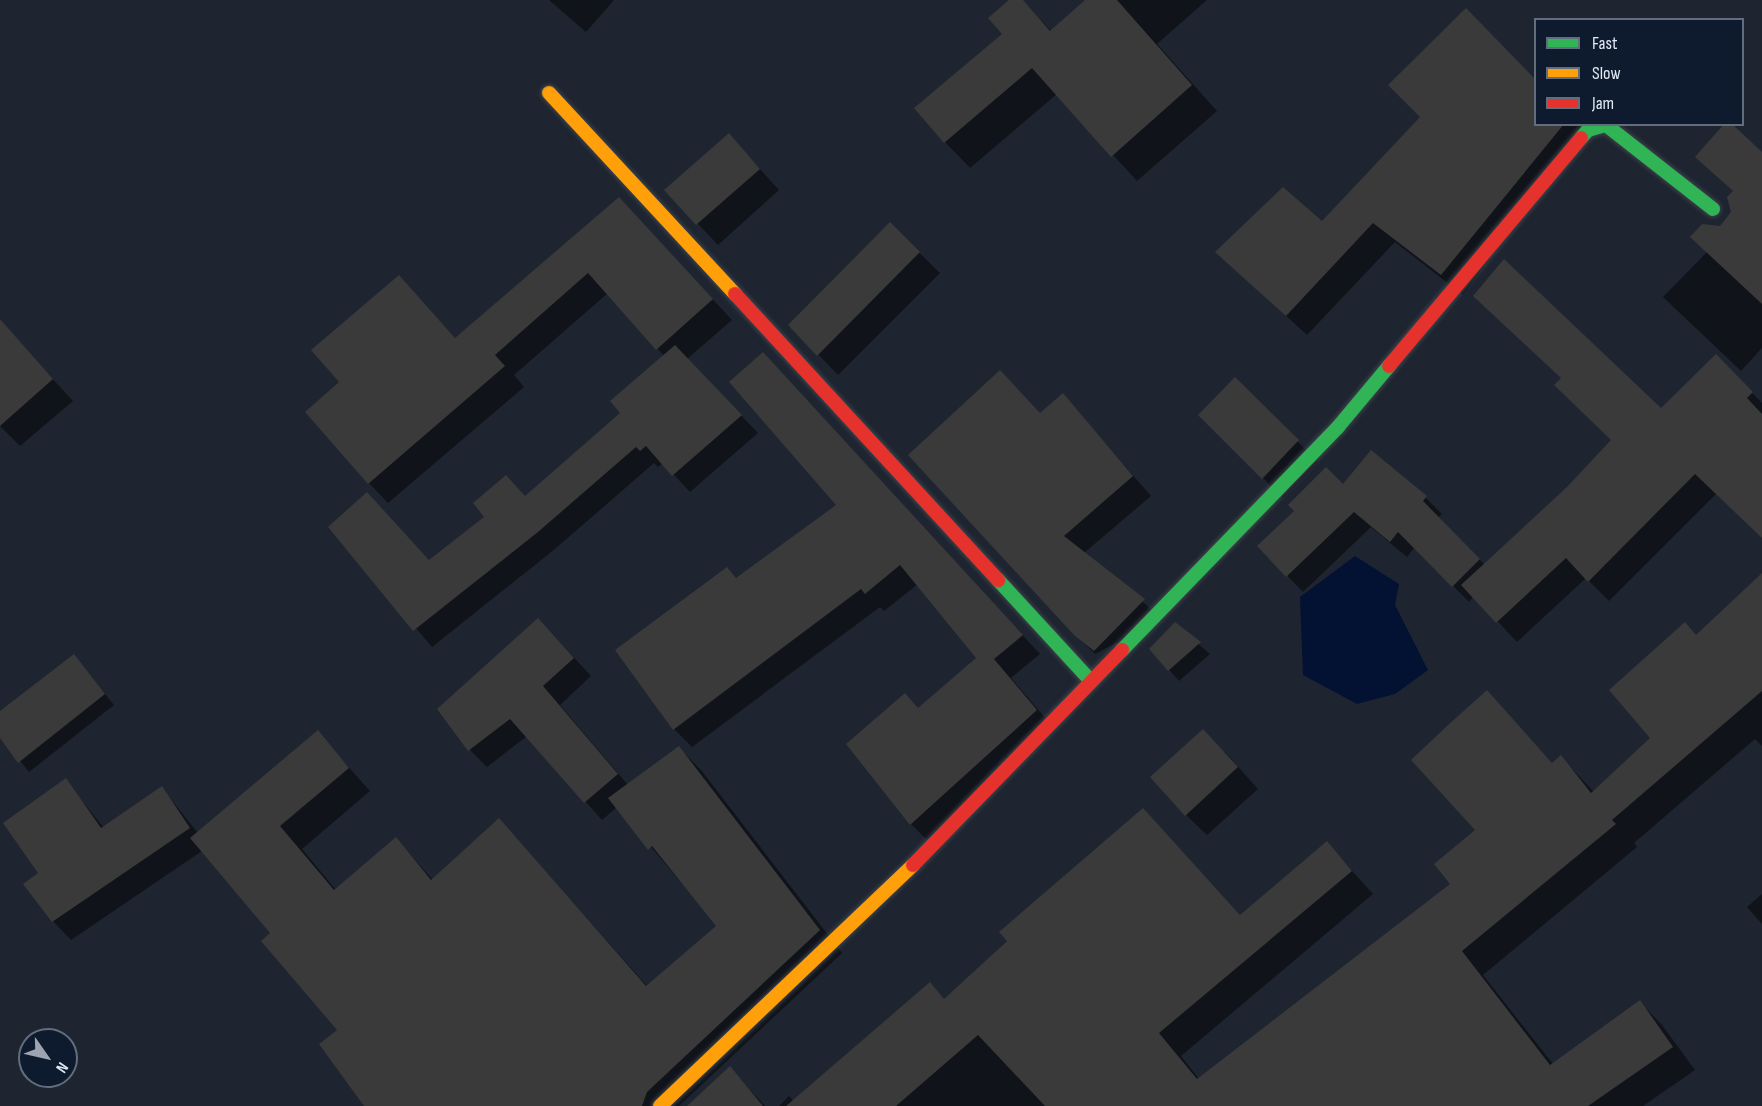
<!DOCTYPE html>
<html>
<head>
<meta charset="utf-8">
<style>
  body { margin:0 }
  #map { position:relative; width:1762px; height:1106px; overflow:hidden; background:#1e2530; font-family:"Sofia Sans Condensed",sans-serif }
  div>[style] { position:absolute }
  [style*='--x'] { left:calc(var(--x)*1px); top:calc(var(--y)*1px); width:calc(var(--w)*1px); rotate:calc(var(--a)*1deg) }
  .water>* { inset:0; background:#031132 }
  .shadow>* { inset:0; background:#0007 }
  .building>* { inset:0; background:#3a3a3a }
  .roads { filter:drop-shadow(0 0 2px #3d434c) drop-shadow(0 0 2px #3d434c) }
  .fast>* { height:14px; margin:-7px; padding:0 7px; transform-origin:7px; border-radius:7px; background:#30b455 }
  .slow>* { height:14px; margin:-7px; padding:0 7px; transform-origin:7px; border-radius:7px; background:#ff9f0a }
  .jam>* { height:14px; margin:-7px; padding:0 7px; transform-origin:7px; border-radius:7px; background:#e5322d }
  span { translate:-50% -50%; white-space:nowrap; text-align:center; line-height:1.15; -webkit-text-stroke:6px #0e1a2d; paint-order:stroke }
  .legend { position:absolute; left:1534px; top:18px; width:210px; height:108px; box-sizing:border-box; background:#0e1a2d; border:2px solid #626d7d; margin:0; padding:8px 10px; list-style:none; font-size:18px; color:#e0e9f6 }
  .legend li { display:flex; align-items:center; gap:12px; height:30px }
  .legend b { width:30px; border:2px solid #626d7d }
  .north { position:absolute; left:18px; top:1028px; width:60px; height:60px; box-sizing:border-box; background:#0e1a2d; border:2px solid #626d7d; border-radius:50%; rotate:124deg; font-size:16px; font-weight:700; line-height:24px; text-align:center; color:#e0e9f6 }
  .north::after { content:''; display:block; margin:auto; width:21px; height:27px; background:#9ca4b1; clip-path:polygon(50% 0,100% 100%,50% 72%,0 100%) }
</style>
</head>
<body>
<div id="map">
  <div class="water">
    <i style="clip-path:polygon(1355px 556px,1399px 584px,1395px 605px,1428px 670px,1395px 694px,1357px 704px,1303px 675px,1300px 597px)"></i>
  </div>
  <div class="shadow">
    <i style="clip-path:polygon(549px 0,614px 0,586px 32px)"></i>
    <i style="clip-path:polygon(1011px 0,1022px 0,1052px 32px,1088px 0,1207px 0,1157px 44px,1217px 111px,1137px 181px,1057px 94px,970px 168px,945px 142px,1004px 34px)"></i>
    <i style="clip-path:polygon(1520px 66px,1536px 79px,1536px 124px,1587px 124px,1463px 295px,1395px 242px,1307px 335px,1217px 252px,1322px 223px)"></i>
    <i style="clip-path:polygon(729px 135px,779px 190px,718px 245px,666px 190px)"></i>
    <i style="clip-path:polygon(1762px 154px,1762px 348px,1741px 371px,1663px 297px,1707px 252px,1733px 213px,1734px 192px,1697px 157px)"></i>
    <i style="clip-path:polygon(638px 219px,732px 320px,687px 359px,758px 433px,690px 492px,663px 463px,658px 467px,654px 463px,555px 549px,432px 647px,330px 527px,367px 494px,430px 561px,486px 517px,526px 497px,622px 413px,664px 356px,608px 293px,514px 375px,524px 387px,388px 503px,369px 483px,341px 382px,399px 277px,456px 339px)"></i>
    <i style="clip-path:polygon(890px 224px,940px 273px,838px 375px,790px 325px)"></i>
    <i style="clip-path:polygon(16px 339px,73px 401px,20px 446px,0 426px,0 353px)"></i>
    <i style="clip-path:polygon(1716px 356px,1762px 403px,1762px 522px,1716px 494px,1609px 601px,1586px 578px,1517px 642px,1474px 596px,1469px 602px,1415px 547px,1407px 557px,1371px 527px,1303px 592px,1259px 547px,1343px 486px,1371px 452px,1426px 498px,1442px 514px,1438px 518px,1485px 565px,1661px 410px)"></i>
    <i style="clip-path:polygon(781px 373px,1040px 654px,1011px 678px,1054px 728px,929px 842px,911px 824px,919px 710px,978px 658px,918px 584px,884px 611px,880px 607px,692px 747px,674px 729px,727px 569px,737px 579px,838px 506px)"></i>
    <i style="clip-path:polygon(1235px 379px,1318px 462px,1283px 498px,1200px 415px)"></i>
    <i style="clip-path:polygon(1063px 395px,1151px 496px,1084px 553px,1163px 619px,1095px 654px,1075px 634px,1041px 414px)"></i>
    <i style="clip-path:polygon(1762px 575px,1762px 746px,1755px 739px,1634px 843px,1637px 847px,1483px 975px,1553px 1064px,1640px 1002px,1662px 1025px,1695px 1070px,1643px 1106px,779px 1106px,789px 1096px,794px 1101px,930px 984px,945px 1000px,1143px 810px,1241px 916px,1327px 843px,1373px 894px,1181px 1056px,1199px 1079px,1452px 884px,1477px 830px,1487px 693px,1553px 764px,1561px 757px,1594px 792px,1652px 738px,1696px 636px)"></i>
    <i style="clip-path:polygon(1175px 624px,1210px 654px,1179px 681px,1151px 649px)"></i>
    <i style="clip-path:polygon(555px 637px,591px 676px,560px 705px,628px 785px,679px 748px,701px 770px,842px 953px,679px 1106px,366px 1106px,339px 1030px,272px 933px,202px 851px,71px 940px,53px 921px,40px 873px,65px 780px,104px 828px,162px 788px,198px 833px,317px 732px,370px 791px,302px 849px,336px 890px,396px 839px,433px 880px,499px 820px,648px 987px,718px 926px,617px 807px,602px 820px,527px 736px,487px 767px,470px 750px)"></i>
    <i style="clip-path:polygon(74px 656px,114px 705px,29px 772px,0 735px,0 713px)"></i>
    <i style="clip-path:polygon(1224px 751px,1258px 789px,1207px 835px,1186px 815px)"></i>
    <i style="clip-path:polygon(1762px 894px,1762px 924px,1747px 907px)"></i>
    <i style="clip-path:polygon(730px 1068px,765px 1106px,690px 1106px)"></i>
  </div>
  <div class="building">
    <i style="clip-path:polygon(1009px 0,1023px 0,1050px 31px,1085px 0,1117px 0,1192px 85px,1111px 157px,1032px 68px,944px 143px,914px 108px,1002px 34px,988px 18px)"></i>
    <i style="clip-path:polygon(1466px 8px,1536px 80px,1536px 124px,1564px 124px,1441px 275px,1373px 223px,1286px 316px,1215px 252px,1283px 187px,1322px 221px,1420px 117px,1388px 85px)"></i>
    <i style="clip-path:polygon(1724px 124px,1732px 124px,1762px 152px,1762px 304px,1690px 237px,1702px 224px,1720px 226px,1731px 212px,1727px 197px,1733px 191px,1695px 157px)"></i>
    <i style="clip-path:polygon(729px 133px,760px 169px,696px 225px,664px 190px)"></i>
    <i style="clip-path:polygon(619px 197px,713px 299px,656px 350px,588px 273px,495px 355px,505px 366px,368px 484px,305px 412px,339px 382px,311px 350px,399px 275px,455px 338px)"></i>
    <i style="clip-path:polygon(890px 222px,920px 252px,817px 356px,788px 325px)"></i>
    <i style="clip-path:polygon(1504px 259px,1661px 408px,1716px 354px,1753px 392px,1747px 398px,1762px 414px,1762px 538px,1695px 474px,1588px 582px,1566px 558px,1496px 623px,1461px 585px,1567px 487px,1611px 440px,1554px 385px,1561px 378px,1473px 296px)"></i>
    <i style="clip-path:polygon(0 319px,53px 379px,0 426px)"></i>
    <i style="clip-path:polygon(675px 345px,742px 415px,672px 476px,646px 446px,640px 451px,636px 447px,538px 532px,413px 631px,328px 527px,367px 492px,429px 560px,484px 517px,473px 503px,506px 475px,525px 496px,620px 413px,610px 401px)"></i>
    <i style="clip-path:polygon(763px 352px,1023px 635px,994px 659px,1037px 710px,910px 825px,846px 744px,905px 693px,918px 708px,976px 658px,900px 565px,865px 594px,861px 589px,673px 730px,615px 650px,727px 567px,736px 578px,836px 505px,729px 382px)"></i>
    <i style="clip-path:polygon(1000px 370px,1040px 413px,1063px 393px,1133px 476px,1064px 536px,1145px 599px,1094px 651px,1074px 635px,908px 455px)"></i>
    <i style="clip-path:polygon(1235px 377px,1299px 440px,1262px 479px,1198px 415px)"></i>
    <i style="clip-path:polygon(1371px 450px,1427px 496px,1423px 501px,1480px 559px,1452px 587px,1398px 532px,1390px 542px,1354px 512px,1286px 577px,1257px 546px,1294px 511px,1288px 505px,1326px 467px,1343px 484px)"></i>
    <i style="clip-path:polygon(1762px 573px,1762px 691px,1612px 820px,1616px 824px,1462px 951px,1550px 1065px,1640px 1000px,1673px 1047px,1588px 1106px,1045px 1106px,978px 1035px,896px 1106px,786px 1106px,930px 982px,944px 999px,1007px 941px,999px 932px,1143px 808px,1240px 915px,1327px 841px,1352px 871px,1159px 1033px,1197px 1079px,1450px 884px,1434px 864px,1475px 830px,1411px 760px,1447px 726px,1487px 690px,1552px 763px,1561px 755px,1591px 793px,1650px 738px,1609px 690px,1685px 622px,1696px 635px)"></i>
    <i style="clip-path:polygon(538px 618px,574px 658px,543px 686px,618px 774px,584px 803px,510px 719px,468px 751px,437px 709px)"></i>
    <i style="clip-path:polygon(1175px 622px,1201px 642px,1168px 671px,1149px 649px)"></i>
    <i style="clip-path:polygon(74px 654px,105px 694px,18px 763px,0 738px,0 711px)"></i>
    <i style="clip-path:polygon(1203px 729px,1238px 767px,1185px 816px,1150px 777px)"></i>
    <i style="clip-path:polygon(318px 730px,349px 768px,280px 826px,334px 890px,396px 837px,431px 880px,499px 818px,646px 986px,716px 926px,652px 846px,648px 850px,608px 798px,679px 746px,820px 930px,647px 1092px,642px 1106px,364px 1106px,319px 1044px,337px 1030px,261px 941px,270px 933px,190px 838px)"></i>
    <i style="clip-path:polygon(66px 778px,101px 828px,162px 786px,190px 828px,52px 922px,23px 884px,38px 873px,3px 823px)"></i>
    <i style="clip-path:polygon(730px 1066px,763px 1106px,687px 1106px)"></i>
  </div>
  <div class="roads">
    <div class="fast">
      <i style="--x:1581;--y:138;--w:11;--a:-49"></i>
      <i style="--x:1588;--y:130;--w:19;--a:-16"></i>
      <i style="--x:1606;--y:125;--w:136;--a:38.1"></i>
      <i style="--x:998;--y:580;--w:137;--a:47.4"></i>
      <i style="--x:1122;--y:650;--w:310;--a:-45.9"></i>
      <i style="--x:1338;--y:427;--w:80;--a:-50.1"></i>
    </div>
    <div class="slow">
      <i style="--x:549;--y:93;--w:274;--a:47.2"></i>
      <i style="--x:660;--y:1106;--w:349;--a:-43.6"></i>
    </div>
    <div class="jam">
      <i style="--x:735;--y:294;--w:389;--a:47.4"></i>
      <i style="--x:1389;--y:366;--w:298;--a:-49.9"></i>
      <i style="--x:913;--y:865;--w:300;--a:-45.8"></i>
    </div>
  </div>
  <ul class="legend">
  <li><b style="height:8px;background:#30b455"></b>Fast</li>
  <li><b style="height:8px;background:#ff9f0a"></b>Slow</li>
  <li><b style="height:8px;background:#e5322d"></b>Jam</li>
  </ul>
  <div class="north">N</div>
</div>
</body>
</html>
